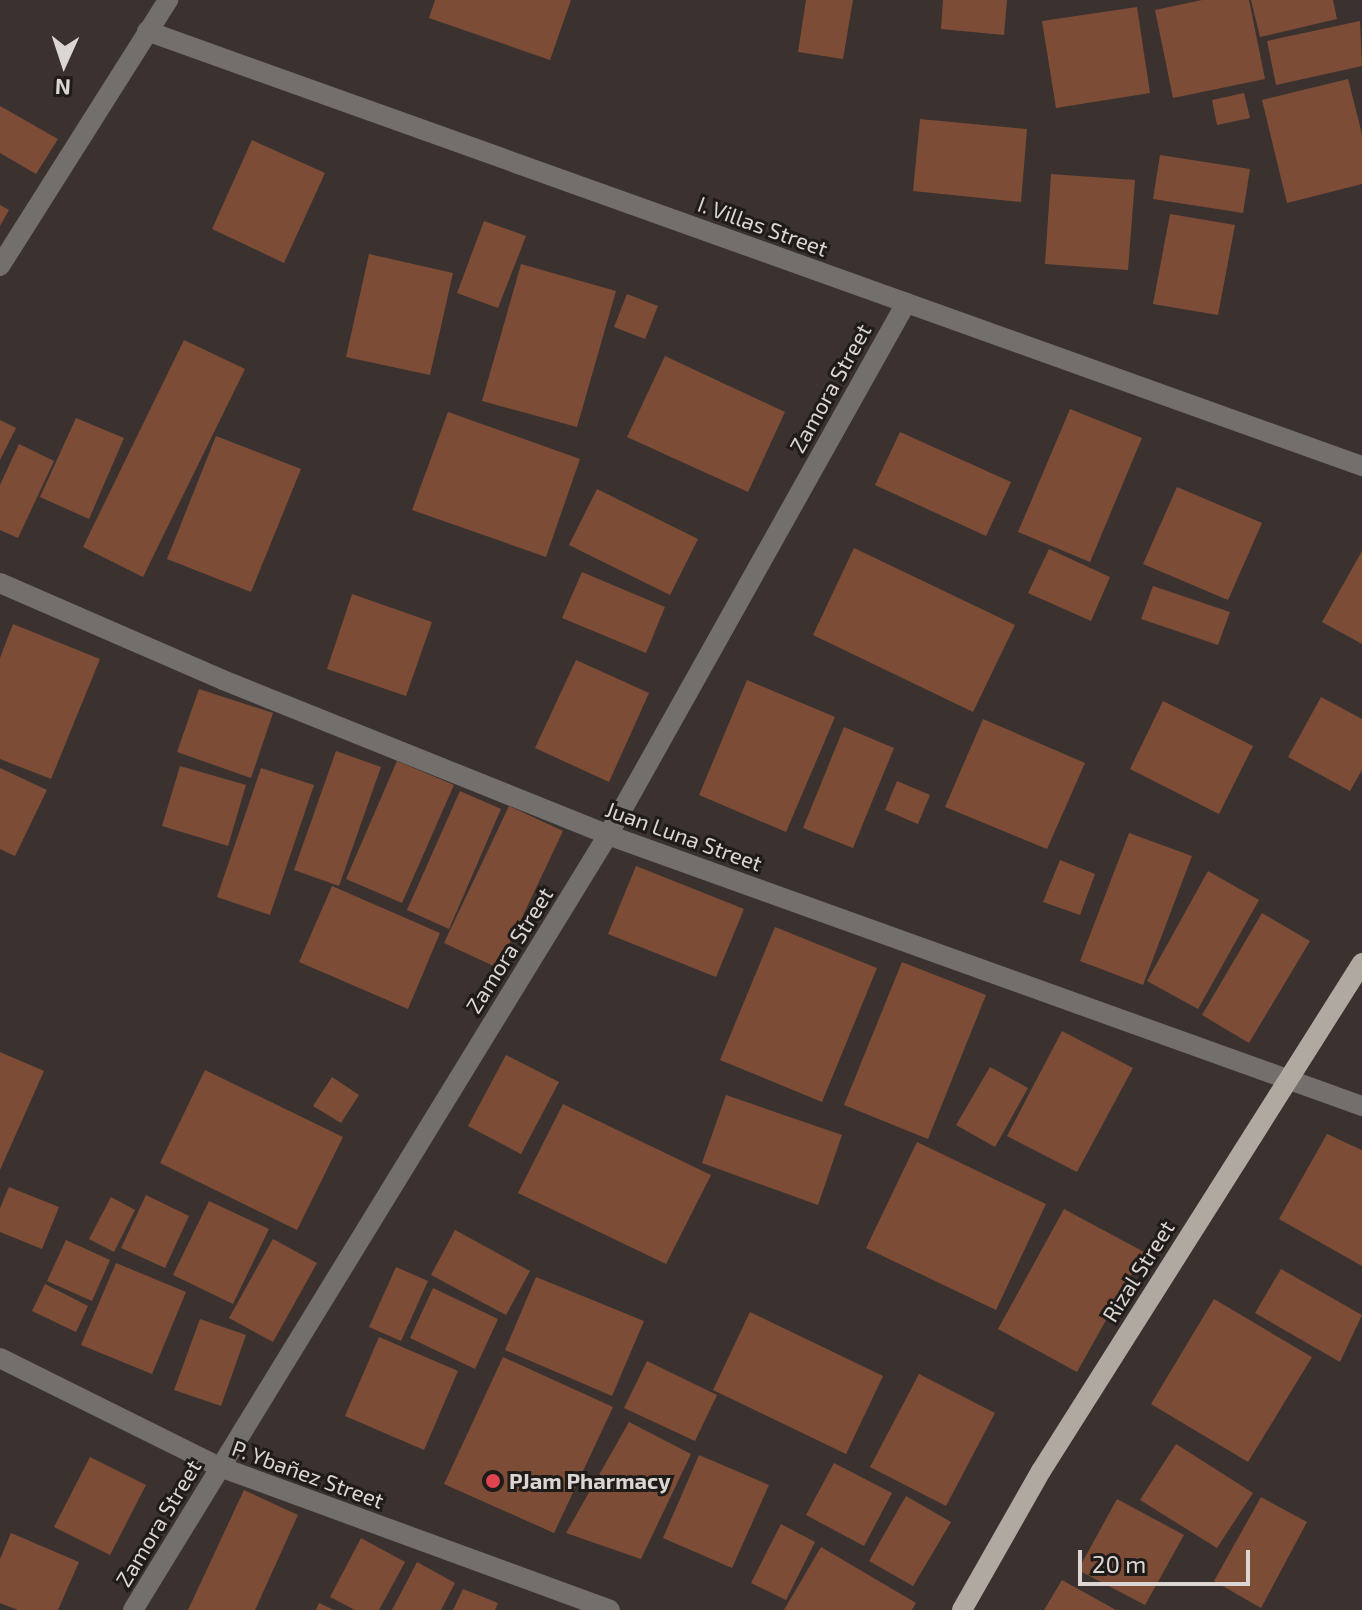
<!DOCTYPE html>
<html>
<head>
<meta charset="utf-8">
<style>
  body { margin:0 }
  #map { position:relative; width:1362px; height:1610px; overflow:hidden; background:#3b322f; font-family:"Exo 2",sans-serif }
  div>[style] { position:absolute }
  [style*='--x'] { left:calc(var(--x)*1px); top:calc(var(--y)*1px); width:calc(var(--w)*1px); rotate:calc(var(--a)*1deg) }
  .building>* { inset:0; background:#7c4c37 }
  .minor>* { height:20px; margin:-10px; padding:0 10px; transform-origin:10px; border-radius:10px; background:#726f6c }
  .major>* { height:20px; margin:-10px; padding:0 10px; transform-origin:10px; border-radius:10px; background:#afa9a2 }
  .dots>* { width:22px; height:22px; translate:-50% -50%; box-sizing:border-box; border:4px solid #1f1b19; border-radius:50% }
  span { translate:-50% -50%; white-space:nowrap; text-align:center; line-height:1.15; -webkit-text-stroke:6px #1f1b19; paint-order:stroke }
  .street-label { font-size:22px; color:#dbd5d3 }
  .poi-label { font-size:22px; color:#dbd5d3; font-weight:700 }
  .left { translate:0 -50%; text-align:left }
  .north { position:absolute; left:24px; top:24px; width:80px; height:80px; -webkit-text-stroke:6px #1f1b19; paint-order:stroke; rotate:183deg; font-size:22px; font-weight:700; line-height:32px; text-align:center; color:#dbd5d3 }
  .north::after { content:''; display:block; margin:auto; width:28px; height:36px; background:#dbd5d3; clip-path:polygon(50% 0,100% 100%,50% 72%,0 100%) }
  .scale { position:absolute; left:1078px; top:1550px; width:172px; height:36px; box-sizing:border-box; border:4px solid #dbd5d3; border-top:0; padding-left:10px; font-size:24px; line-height:28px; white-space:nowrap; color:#dbd5d3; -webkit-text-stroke:6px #1f1b19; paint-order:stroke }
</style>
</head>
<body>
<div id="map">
  <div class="building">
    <i style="clip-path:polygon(435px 0,571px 0,550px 60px,429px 18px)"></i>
    <i style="clip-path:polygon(806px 0,853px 0,843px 59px,798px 52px)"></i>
    <i style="clip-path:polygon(943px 0,1007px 0,1004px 35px,941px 29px)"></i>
    <i style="clip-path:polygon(1202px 0,1249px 0,1265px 79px,1173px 98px,1155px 10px)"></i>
    <i style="clip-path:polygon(1251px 0,1333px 0,1337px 19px,1260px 37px)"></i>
    <i style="clip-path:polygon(1137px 7px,1150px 93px,1056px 108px,1042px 21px)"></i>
    <i style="clip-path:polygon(1360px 21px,1362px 66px,1276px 85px,1267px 41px)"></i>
    <i style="clip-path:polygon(1348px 79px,1362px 134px,1362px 184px,1287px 203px,1262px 100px)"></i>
    <i style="clip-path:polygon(1244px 93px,1250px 118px,1217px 125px,1212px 100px)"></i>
    <i style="clip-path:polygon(0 106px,58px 139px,36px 174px,0 153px)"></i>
    <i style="clip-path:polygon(920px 119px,1027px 129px,1021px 202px,913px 191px)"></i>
    <i style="clip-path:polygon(252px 140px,325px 173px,284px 263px,212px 229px)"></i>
    <i style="clip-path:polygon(1160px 155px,1250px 169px,1243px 213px,1153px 199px)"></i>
    <i style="clip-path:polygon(1051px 174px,1135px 180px,1128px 270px,1045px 264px)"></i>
    <i style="clip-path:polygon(0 205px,9px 210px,0 226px)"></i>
    <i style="clip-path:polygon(1170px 214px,1235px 225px,1218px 315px,1153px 304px)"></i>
    <i style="clip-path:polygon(484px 221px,526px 236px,498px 308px,457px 293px)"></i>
    <i style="clip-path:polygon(369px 254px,453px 273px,430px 375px,346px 357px)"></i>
    <i style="clip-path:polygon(521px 264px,616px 291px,577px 427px,482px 401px)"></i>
    <i style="clip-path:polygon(627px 294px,658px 306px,645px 339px,614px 327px)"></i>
    <i style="clip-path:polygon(184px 340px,245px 369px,143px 577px,83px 547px)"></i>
    <i style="clip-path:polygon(665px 356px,785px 412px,748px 492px,627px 437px)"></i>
    <i style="clip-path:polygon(1070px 409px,1142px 438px,1090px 562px,1018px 532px)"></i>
    <i style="clip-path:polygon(448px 412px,580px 459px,546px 557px,412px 510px)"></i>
    <i style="clip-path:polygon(76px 418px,124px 438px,89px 519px,40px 497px)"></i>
    <i style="clip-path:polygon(0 420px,16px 428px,0 460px)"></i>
    <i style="clip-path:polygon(900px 432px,1011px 482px,986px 536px,875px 485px)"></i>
    <i style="clip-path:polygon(216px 436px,301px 469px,251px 592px,167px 559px)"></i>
    <i style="clip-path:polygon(19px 444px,54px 461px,18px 538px,0 530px,0 485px)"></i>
    <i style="clip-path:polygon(1177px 487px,1262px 523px,1228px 600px,1143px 564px)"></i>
    <i style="clip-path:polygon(597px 489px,698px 539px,670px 595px,569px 545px)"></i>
    <i style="clip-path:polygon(854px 548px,1015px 625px,973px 712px,813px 635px)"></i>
    <i style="clip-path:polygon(1049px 549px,1110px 577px,1091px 621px,1028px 593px)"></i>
    <i style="clip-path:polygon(1362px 551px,1362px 644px,1322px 622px)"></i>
    <i style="clip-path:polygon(582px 572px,665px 607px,646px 653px,562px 618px)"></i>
    <i style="clip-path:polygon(1153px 586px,1230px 612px,1218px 645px,1141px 619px)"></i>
    <i style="clip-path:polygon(352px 594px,432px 622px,406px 696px,327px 669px)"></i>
    <i style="clip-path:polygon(13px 624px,100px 659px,51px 779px,0 759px,0 658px)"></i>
    <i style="clip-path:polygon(576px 660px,649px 693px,609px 782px,535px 748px)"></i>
    <i style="clip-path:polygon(747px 680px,835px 717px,786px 832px,699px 795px)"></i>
    <i style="clip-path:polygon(199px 689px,273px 713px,251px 778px,177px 752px)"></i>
    <i style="clip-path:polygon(1321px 697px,1362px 719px,1362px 770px,1350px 791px,1288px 757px)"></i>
    <i style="clip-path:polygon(1163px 701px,1253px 746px,1219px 814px,1130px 769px)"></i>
    <i style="clip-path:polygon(983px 719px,1085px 763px,1047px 849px,945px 807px)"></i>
    <i style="clip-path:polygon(844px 727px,894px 748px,853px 848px,803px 828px)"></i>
    <i style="clip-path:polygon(336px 751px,381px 767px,339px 886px,294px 870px)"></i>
    <i style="clip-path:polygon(397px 761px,454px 785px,402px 903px,346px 879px)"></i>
    <i style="clip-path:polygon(180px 766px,246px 785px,228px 846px,162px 826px)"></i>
    <i style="clip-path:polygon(0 768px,47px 790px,15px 856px,0 849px)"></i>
    <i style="clip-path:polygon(261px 768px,314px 785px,270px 915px,217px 897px)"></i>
    <i style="clip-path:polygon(897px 781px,930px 795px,918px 824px,885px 810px)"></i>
    <i style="clip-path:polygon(460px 791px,501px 809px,449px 929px,407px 910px)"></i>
    <i style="clip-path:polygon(509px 806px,563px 831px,498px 968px,444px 943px)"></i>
    <i style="clip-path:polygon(1129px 833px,1192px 856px,1143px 985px,1080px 961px)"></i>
    <i style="clip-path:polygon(1060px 860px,1095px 874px,1080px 915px,1043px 902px)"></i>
    <i style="clip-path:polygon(636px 866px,744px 909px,716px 977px,608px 934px)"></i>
    <i style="clip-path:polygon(1208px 871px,1259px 900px,1198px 1009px,1147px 981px)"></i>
    <i style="clip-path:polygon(332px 886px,440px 933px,408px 1009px,299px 962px)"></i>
    <i style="clip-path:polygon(1262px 913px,1310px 941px,1249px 1043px,1202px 1015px)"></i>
    <i style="clip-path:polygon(775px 927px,877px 968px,822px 1102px,720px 1060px)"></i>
    <i style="clip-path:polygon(902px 962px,986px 995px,928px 1139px,844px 1105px)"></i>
    <i style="clip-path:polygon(1062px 1031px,1133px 1068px,1077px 1172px,1007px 1136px)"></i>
    <i style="clip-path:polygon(0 1052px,44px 1071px,0 1170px)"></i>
    <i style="clip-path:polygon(506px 1055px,559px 1082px,521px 1154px,468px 1126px)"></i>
    <i style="clip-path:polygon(990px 1067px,1028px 1088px,995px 1147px,956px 1125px)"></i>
    <i style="clip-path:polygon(205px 1070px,343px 1137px,297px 1230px,160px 1163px)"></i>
    <i style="clip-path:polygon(332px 1077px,359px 1095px,341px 1123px,313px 1106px)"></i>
    <i style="clip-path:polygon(726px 1095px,842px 1135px,818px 1205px,702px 1163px)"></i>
    <i style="clip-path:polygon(563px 1104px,711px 1175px,666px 1264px,518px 1193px)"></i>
    <i style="clip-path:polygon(1327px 1134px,1362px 1150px,1362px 1266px,1279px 1219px)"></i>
    <i style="clip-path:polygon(917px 1142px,1046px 1204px,996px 1310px,866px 1248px)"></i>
    <i style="clip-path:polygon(9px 1187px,59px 1207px,42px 1249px,0 1232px,0 1208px)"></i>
    <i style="clip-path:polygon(146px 1195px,189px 1216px,165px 1268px,121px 1248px)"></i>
    <i style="clip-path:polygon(111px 1197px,135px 1210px,114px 1252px,89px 1239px)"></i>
    <i style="clip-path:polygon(209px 1201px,269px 1229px,233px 1304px,173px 1275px)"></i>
    <i style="clip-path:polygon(1064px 1209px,1144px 1252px,1077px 1372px,998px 1329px)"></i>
    <i style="clip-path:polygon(455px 1230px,530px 1271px,506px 1315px,431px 1275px)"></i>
    <i style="clip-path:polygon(273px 1239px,317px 1263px,273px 1342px,229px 1318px)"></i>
    <i style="clip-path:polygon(66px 1240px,110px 1260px,92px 1301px,47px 1281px)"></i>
    <i style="clip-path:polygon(116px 1263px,186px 1292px,152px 1374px,81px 1345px)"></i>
    <i style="clip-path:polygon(396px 1267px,428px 1281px,401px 1341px,369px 1327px)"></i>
    <i style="clip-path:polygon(1281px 1269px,1362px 1315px,1340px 1362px,1255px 1313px)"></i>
    <i style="clip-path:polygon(536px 1277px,644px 1321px,612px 1396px,505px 1350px)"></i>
    <i style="clip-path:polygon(45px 1284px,88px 1306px,76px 1332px,32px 1311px)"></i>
    <i style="clip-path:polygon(433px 1288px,498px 1319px,475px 1369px,410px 1338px)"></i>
    <i style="clip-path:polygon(1214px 1299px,1312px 1357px,1248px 1462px,1151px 1404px)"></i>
    <i style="clip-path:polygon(750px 1312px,883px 1376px,846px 1454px,713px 1390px)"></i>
    <i style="clip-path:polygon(200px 1319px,246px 1335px,221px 1406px,174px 1390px)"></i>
    <i style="clip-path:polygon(379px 1337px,458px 1371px,424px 1450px,345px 1416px)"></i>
    <i style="clip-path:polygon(503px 1357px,613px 1407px,554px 1533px,444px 1484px)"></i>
    <i style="clip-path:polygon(647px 1361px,717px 1395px,695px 1441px,624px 1408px)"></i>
    <i style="clip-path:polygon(919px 1374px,995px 1413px,946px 1506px,870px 1467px)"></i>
    <i style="clip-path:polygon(629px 1422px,691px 1454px,641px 1559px,566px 1533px)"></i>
    <i style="clip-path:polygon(1176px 1444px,1253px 1493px,1217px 1548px,1140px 1500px)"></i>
    <i style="clip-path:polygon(699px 1455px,769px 1485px,732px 1568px,663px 1538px)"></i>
    <i style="clip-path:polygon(90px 1457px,146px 1485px,110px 1555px,54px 1527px)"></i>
    <i style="clip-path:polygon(834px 1463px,892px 1493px,864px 1546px,806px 1515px)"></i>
    <i style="clip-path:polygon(244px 1490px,298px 1515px,255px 1610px,188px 1610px)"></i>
    <i style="clip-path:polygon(906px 1496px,951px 1522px,913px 1586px,869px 1561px)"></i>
    <i style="clip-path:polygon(1261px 1497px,1307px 1522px,1261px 1608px,1214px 1581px)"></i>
    <i style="clip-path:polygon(1117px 1499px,1184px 1535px,1145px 1605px,1078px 1570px)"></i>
    <i style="clip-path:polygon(781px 1524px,815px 1542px,786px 1600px,751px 1583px)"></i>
    <i style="clip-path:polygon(11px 1533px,79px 1562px,58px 1610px,18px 1610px,0 1603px,0 1559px)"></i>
    <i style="clip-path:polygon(361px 1538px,405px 1562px,379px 1610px,355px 1610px,330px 1597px)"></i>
    <i style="clip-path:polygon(821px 1547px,916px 1603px,912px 1610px,784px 1610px)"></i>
    <i style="clip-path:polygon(417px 1562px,455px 1583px,441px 1610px,392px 1610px)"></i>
    <i style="clip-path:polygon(1062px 1580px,1116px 1610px,1044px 1610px)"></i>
    <i style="clip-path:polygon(463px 1589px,498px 1603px,495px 1610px,453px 1610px)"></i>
    <i style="clip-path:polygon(319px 1603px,334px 1610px,316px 1610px)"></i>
  </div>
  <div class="minor">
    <i style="--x:147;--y:31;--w:1291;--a:19.7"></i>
    <i style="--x:0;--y:266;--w:315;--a:-57.7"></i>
    <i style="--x:0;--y:583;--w:243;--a:23.5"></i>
    <i style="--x:223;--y:680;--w:415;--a:21.9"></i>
    <i style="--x:608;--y:835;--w:801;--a:19.77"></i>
    <i style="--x:0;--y:1358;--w:246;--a:26.4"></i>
    <i style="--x:220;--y:1467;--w:415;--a:20.1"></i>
    <i style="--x:133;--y:1610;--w:909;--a:-58.5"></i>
    <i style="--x:608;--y:835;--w:610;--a:-60.74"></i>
  </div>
  <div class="major">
    <i style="--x:962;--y:1610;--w:160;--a:-60.4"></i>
    <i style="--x:1041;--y:1471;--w:601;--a:-57.71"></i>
  </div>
  <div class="dots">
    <i style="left:493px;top:1481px;background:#e0444e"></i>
  </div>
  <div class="street-label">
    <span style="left:763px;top:226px;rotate:20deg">I. Villas Street</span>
    <span style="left:830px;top:388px;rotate:-61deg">Zamora Street</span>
    <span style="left:684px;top:836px;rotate:20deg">Juan Luna Street</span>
    <span style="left:509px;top:950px;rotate:-58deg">Zamora Street</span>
    <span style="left:1138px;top:1271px;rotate:-58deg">Rizal Street</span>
    <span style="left:308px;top:1474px;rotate:20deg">P. Ybañez Street</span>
    <span style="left:158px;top:1523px;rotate:-59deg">Zamora Street</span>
  </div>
  <div class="poi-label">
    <span class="left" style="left:509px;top:1481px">PJam Pharmacy</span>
  </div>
  <div class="north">N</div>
  <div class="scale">20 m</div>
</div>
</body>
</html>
